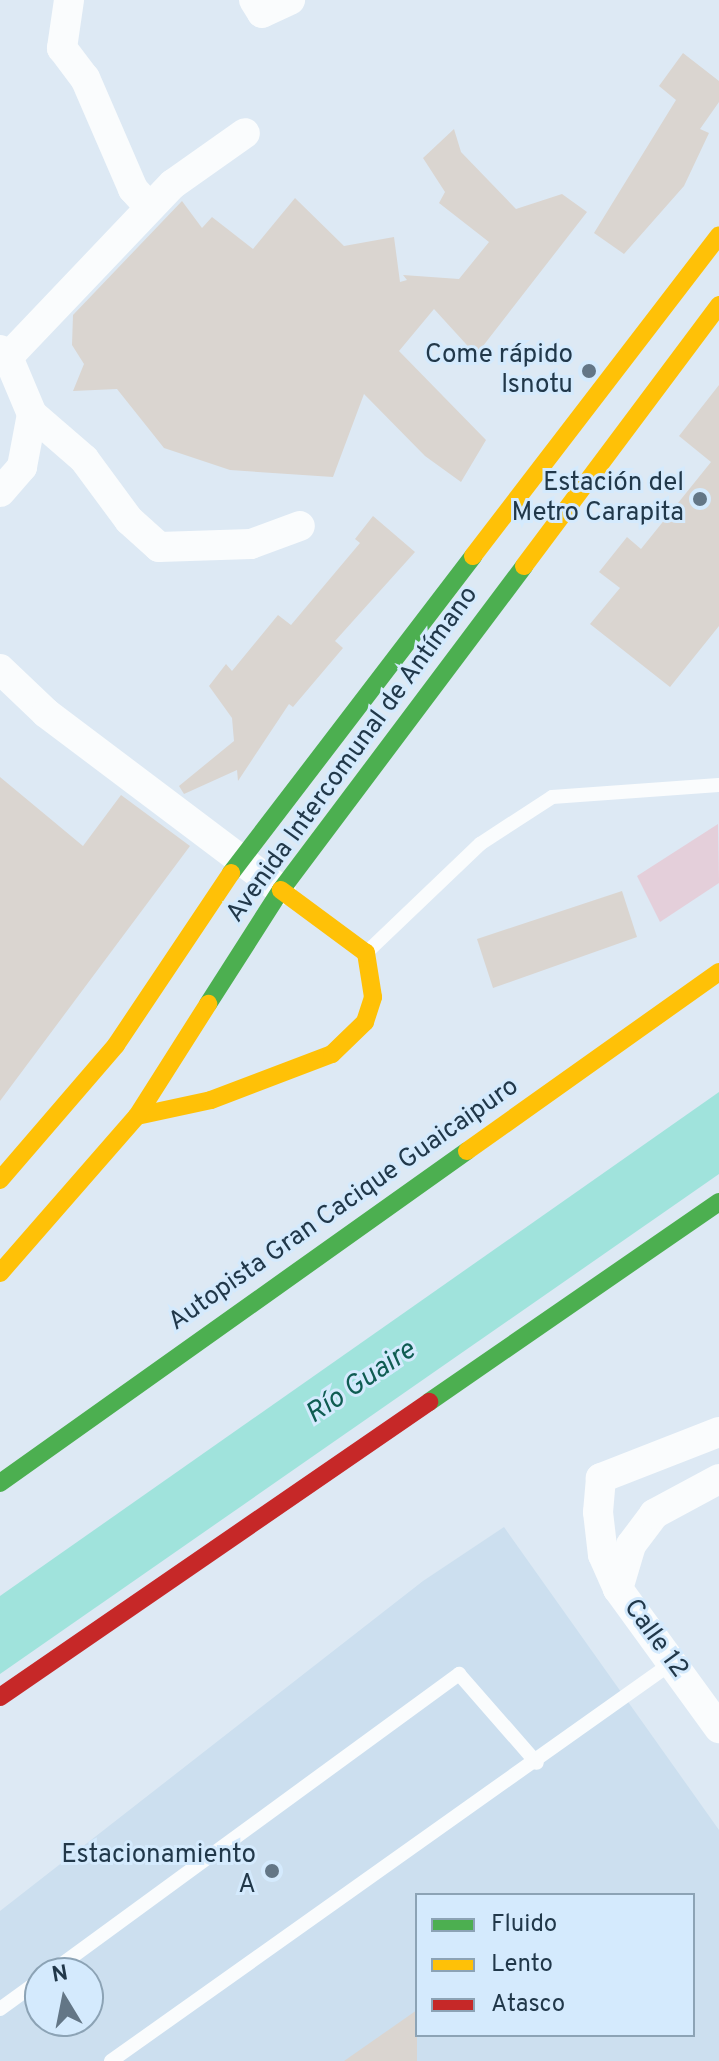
<!DOCTYPE html>
<html>
<head>
<meta charset="utf-8">
<style>
  body { margin:0 }
  #map { position:relative; width:719px; height:2061px; overflow:hidden; background:#dde9f4; font-family:Overpass,sans-serif }
  div>[style] { position:absolute }
  [style*='--x'] { left:calc(var(--x)*1px); top:calc(var(--y)*1px); width:calc(var(--w)*1px); rotate:calc(var(--a)*1deg) }
  .built>* { inset:0; background:#ccdfef }
  .green>* { inset:0; background:#e4cfda }
  .water>* { inset:0; background:#a0e3dc }
  .building>* { inset:0; background:#dad5d0 }
  .lane>* { height:14px; margin:-7px; padding:0 7px; transform-origin:7px; border-radius:7px; background:#fafcfd }
  .street>* { height:30px; margin:-15px; padding:0 15px; transform-origin:15px; border-radius:15px; background:#fafcfd }
  .fast>* { height:18px; margin:-9px; padding:0 9px; transform-origin:9px; border-radius:9px; background:#4caf50 }
  .slow>* { height:18px; margin:-9px; padding:0 9px; transform-origin:9px; border-radius:9px; background:#ffc107 }
  .jam>* { height:18px; margin:-9px; padding:0 9px; transform-origin:9px; border-radius:9px; background:#c62828 }
  .dots>* { width:22px; height:22px; translate:-50% -50%; box-sizing:border-box; border:4px solid #d4eafd; border-radius:50% }
  span { translate:-50% -50%; white-space:nowrap; text-align:center; line-height:1.15; -webkit-text-stroke:6px #d4eafd; paint-order:stroke }
  .poi-label { font-size:26px; color:#21384a }
  .right { translate:-100% -50%; text-align:right }
  .street-label { font-size:26px; color:#21384a }
  .water-label { font-size:28px; color:#0f5c52; font-style:italic }
  .legend { position:absolute; left:415px; top:1893px; width:280px; height:144px; box-sizing:border-box; background:#d4eafd; border:2px solid #8ca3b5; margin:0; padding:10px 14px; list-style:none; font-size:24px; color:#21384a }
  .legend li { display:flex; align-items:center; gap:16px; height:40px }
  .legend b { width:40px; border:2px solid #8ca3b5 }
  .north { position:absolute; left:24px; top:1957px; width:80px; height:80px; box-sizing:border-box; background:#d4eafd; border:2px solid #8ca3b5; border-radius:50%; rotate:350deg; font-size:22px; font-weight:700; line-height:32px; text-align:center; color:#21384a }
  .north::after { content:''; display:block; margin:auto; width:28px; height:36px; background:#637686; clip-path:polygon(50% 0,100% 100%,50% 72%,0 100%) }
</style>
</head>
<body>
<div id="map">
  <div class="built">
    <i style="clip-path:polygon(evenodd,504px 1527px,719px 1830px,719px 2061px,0 2061px,0 1911px,423px 1581px,504px 1527px,417px 1895px,693px 1895px,693px 2035px,417px 2035px,417px 1895px,504px 1527px,40px 1973px,88px 1973px,88px 2021px,40px 2021px,40px 1973px)"></i>
  </div>
  <div class="green">
    <i style="clip-path:polygon(718px 824px,719px 883px,660px 922px,637px 876px)"></i>
  </div>
  <div class="water">
    <i style="clip-path:polygon(719px 1092px,719px 1174px,0 1674px,0 1596px)"></i>
  </div>
  <div class="building">
    <i style="clip-path:polygon(683px 53px,719px 81px,719px 102px,700px 129px,709px 133px,684px 186px,624px 254px,594px 233px,676px 100px,659px 86px)"></i>
    <i style="clip-path:polygon(454px 129px,461px 152px,516px 209px,562px 194px,587px 212px,476px 355px,434px 309px,399px 351px,486px 440px,461px 482px,425px 456px,364px 394px,333px 477px,230px 470px,164px 448px,117px 389px,73px 391px,84px 364px,72px 345px,73px 315px,182px 201px,202px 228px,212px 217px,253px 249px,295px 198px,344px 246px,394px 237px,400px 282px,407px 280px,403px 275px,459px 279px,489px 242px,439px 203px,445px 192px,423px 158px)"></i>
    <i style="clip-path:polygon(719px 385px,719px 626px,670px 687px,590px 624px,620px 588px,599px 572px,627px 537px,641px 549px,711px 462px,679px 436px)"></i>
    <i style="clip-path:polygon(373px 516px,415px 552px,335px 641px,343px 648px,293px 707px,289px 704px,238px 781px,237px 770px,184px 794px,179px 786px,234px 741px,232px 718px,209px 686px,226px 664px,232px 671px,278px 615px,291px 625px,360px 543px,355px 539px)"></i>
    <i style="clip-path:polygon(0 777px,83px 846px,121px 795px,190px 846px,0 1101px)"></i>
    <i style="clip-path:polygon(622px 891px,637px 937px,493px 988px,477px 939px)"></i>
    <i style="clip-path:polygon(417px 2010px,417px 2061px,344px 2061px)"></i>
  </div>
  <div class="lane">
    <i style="--x:366;--y:953;--w:158;--a:-43.7"></i>
    <i style="--x:480;--y:844;--w:86;--a:-33.1"></i>
    <i style="--x:552;--y:797;--w:167;--a:-4.1"></i>
    <i style="--x:50;--y:1973;--w:507;--a:-36.17"></i>
    <i style="--x:459;--y:1674;--w:118;--a:48.8"></i>
    <i style="--x:0;--y:2009;--w:49;--a:-35.9"></i>
    <i style="--x:111;--y:2061;--w:689;--a:-35.37"></i>
  </div>
  <div class="street">
    <i style="--x:69;--y:0;--w:49;--a:98.3"></i>
    <i style="--x:62;--y:48;--w:38;--a:53"></i>
    <i style="--x:85;--y:78;--w:121;--a:66.6"></i>
    <i style="--x:133;--y:189;--w:24;--a:48"></i>
    <i style="--x:254;--y:0;--w:15;--a:58"></i>
    <i style="--x:262;--y:13;--w:31;--a:-25"></i>
    <i style="--x:0;--y:350;--w:11;--a:41"></i>
    <i style="--x:8;--y:357;--w:62;--a:67.2"></i>
    <i style="--x:32;--y:414;--w:54;--a:100.7"></i>
    <i style="--x:22;--y:467;--w:33;--a:131"></i>
    <i style="--x:8;--y:357;--w:239;--a:-46.4"></i>
    <i style="--x:173;--y:184;--w:88;--a:-35.3"></i>
    <i style="--x:32;--y:414;--w:69;--a:40.9"></i>
    <i style="--x:84;--y:459;--w:76;--a:53.6"></i>
    <i style="--x:129;--y:520;--w:40;--a:42"></i>
    <i style="--x:159;--y:547;--w:92;--a:-1.9"></i>
    <i style="--x:251;--y:544;--w:52;--a:-20.2"></i>
    <i style="--x:0;--y:669;--w:64;--a:43.7"></i>
    <i style="--x:46;--y:713;--w:294;--a:37"></i>
    <i style="--x:719;--y:1432;--w:127;--a:158.7"></i>
    <i style="--x:601;--y:1478;--w:34;--a:95"></i>
    <i style="--x:598;--y:1512;--w:43;--a:83.4"></i>
    <i style="--x:603;--y:1555;--w:37;--a:66"></i>
    <i style="--x:618;--y:1589;--w:172;--a:54"></i>
    <i style="--x:618;--y:1589;--w:46;--a:-73.5"></i>
    <i style="--x:631;--y:1545;--w:39;--a:-53"></i>
    <i style="--x:654;--y:1514;--w:74;--a:-28.3"></i>
  </div>
  <div class="fast">
    <i style="--x:231;--y:873;--w:399;--a:-52.6"></i>
    <i style="--x:208;--y:1004;--w:135;--a:-57.4"></i>
    <i style="--x:281;--y:890;--w:405;--a:-53.1"></i>
    <i style="--x:429;--y:1402;--w:352;--a:-34.6"></i>
    <i style="--x:0;--y:1483;--w:573;--a:-35.41"></i>
  </div>
  <div class="slow">
    <i style="--x:473;--y:556;--w:404;--a:-52.5"></i>
    <i style="--x:524;--y:566;--w:326;--a:-53.2"></i>
    <i style="--x:137;--y:1116;--w:76;--a:-12.2"></i>
    <i style="--x:211;--y:1100;--w:129;--a:-20.8"></i>
    <i style="--x:332;--y:1054;--w:46;--a:-44.1"></i>
    <i style="--x:365;--y:1022;--w:26;--a:-72"></i>
    <i style="--x:373;--y:997;--w:45;--a:-99"></i>
    <i style="--x:366;--y:953;--w:106;--a:-143.5"></i>
    <i style="--x:467;--y:1151;--w:309;--a:-35.4"></i>
    <i style="--x:0;--y:1180;--w:178;--a:-49.3"></i>
    <i style="--x:116;--y:1045;--w:207;--a:-56.2"></i>
    <i style="--x:0;--y:1273;--w:208;--a:-48.9"></i>
    <i style="--x:137;--y:1116;--w:133;--a:-57.6"></i>
  </div>
  <div class="jam">
    <i style="--x:0;--y:1697;--w:521;--a:-34.51"></i>
  </div>
  <div class="dots">
    <i style="left:589px;top:371px;background:#637686"></i>
    <i style="left:700px;top:499px;background:#637686"></i>
    <i style="left:272px;top:1871px;background:#637686"></i>
  </div>
  <div class="poi-label">
    <span class="right" style="left:573px;top:371px">Come rápido<br>Isnotu</span>
    <span class="right" style="left:684px;top:499px">Estación del<br>Metro Carapita</span>
    <span class="right" style="left:256px;top:1871px">Estacionamiento<br>A</span>
  </div>
  <div class="street-label">
    <span style="left:353px;top:755px;rotate:-54deg">Avenida Intercomunal de Antímano</span>
    <span style="left:344px;top:1205px;rotate:-35deg">Autopista Gran Cacique Guaicaipuro</span>
    <span style="left:655px;top:1639px;rotate:54deg">Calle 12</span>
  </div>
  <div class="water-label">
    <span style="left:361px;top:1383px;rotate:-34deg">Río Guaire</span>
  </div>
  <ul class="legend">
  <li><b style="height:10px;background:#4caf50"></b>Fluido</li>
  <li><b style="height:10px;background:#ffc107"></b>Lento</li>
  <li><b style="height:10px;background:#c62828"></b>Atasco</li>
  </ul>
  <div class="north">N</div>
</div>
</body>
</html>
